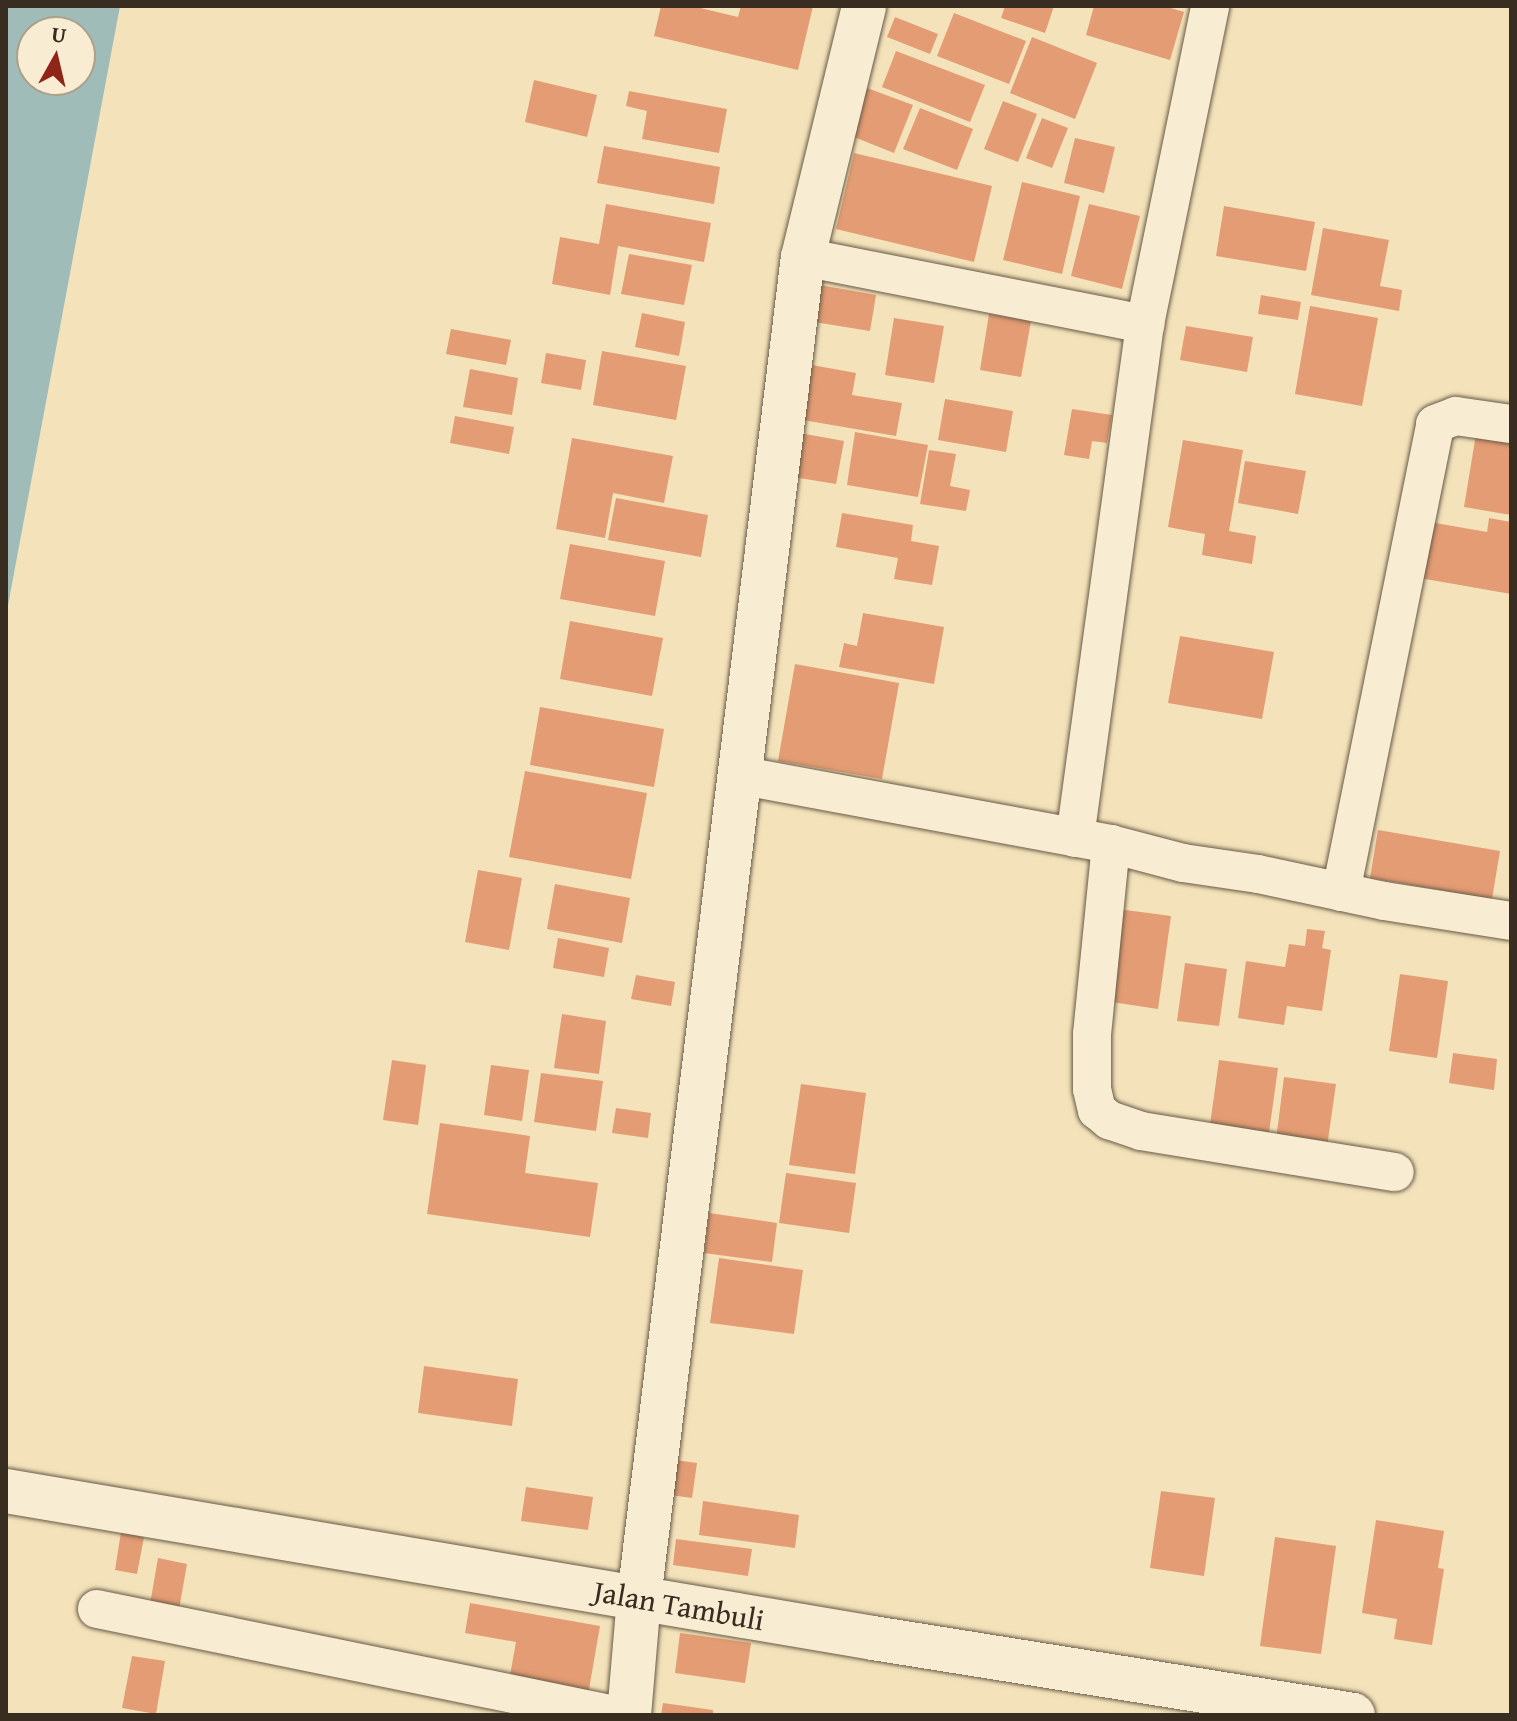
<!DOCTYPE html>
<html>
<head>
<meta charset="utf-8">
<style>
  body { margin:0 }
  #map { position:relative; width:1517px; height:1721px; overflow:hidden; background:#f4e3ba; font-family:"Gentium Book Plus",serif }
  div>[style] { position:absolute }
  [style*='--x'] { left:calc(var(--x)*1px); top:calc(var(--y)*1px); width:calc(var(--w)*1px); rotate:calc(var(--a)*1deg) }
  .water>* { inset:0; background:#9fbcb9 }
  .building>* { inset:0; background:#e39c73 }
  .roads { filter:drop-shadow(0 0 2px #685a47) drop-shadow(0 0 2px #685a47) }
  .street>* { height:38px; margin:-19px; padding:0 19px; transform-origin:19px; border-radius:19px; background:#f8edd2 }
  .secondary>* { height:44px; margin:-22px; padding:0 22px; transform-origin:22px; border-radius:22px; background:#f8edd2 }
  span { translate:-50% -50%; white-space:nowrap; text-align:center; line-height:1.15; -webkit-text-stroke:6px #f8edd2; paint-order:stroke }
  .street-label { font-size:30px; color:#392d21 }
  .frame { position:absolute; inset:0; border:8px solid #392d21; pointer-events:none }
  .north { position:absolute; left:16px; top:16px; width:80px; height:80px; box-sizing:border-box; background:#f8edd2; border:2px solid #aca08b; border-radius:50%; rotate:8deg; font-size:22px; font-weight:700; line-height:32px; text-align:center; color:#392d21 }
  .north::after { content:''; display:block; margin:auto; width:28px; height:36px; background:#8f2418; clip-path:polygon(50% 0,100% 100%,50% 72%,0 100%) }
</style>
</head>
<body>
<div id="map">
  <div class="water">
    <i style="clip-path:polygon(evenodd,6px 6px,120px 6px,6px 616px,6px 6px,32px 32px,80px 32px,80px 80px,32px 80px,32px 32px)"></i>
  </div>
  <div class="building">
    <i style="clip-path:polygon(661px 6px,692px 6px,738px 17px,741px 6px,813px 6px,798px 70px,654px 36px)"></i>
    <i style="clip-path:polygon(1005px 6px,1054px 6px,1045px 33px,1001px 18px)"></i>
    <i style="clip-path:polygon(1094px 6px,1164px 6px,1184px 12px,1170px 60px,1086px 35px)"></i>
    <i style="clip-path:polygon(954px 13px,1026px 41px,1009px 84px,937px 56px)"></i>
    <i style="clip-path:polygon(895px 17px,938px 34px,930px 54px,887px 37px)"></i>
    <i style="clip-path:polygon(1032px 37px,1097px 63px,1075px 119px,1010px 93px)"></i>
    <i style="clip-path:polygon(896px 51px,985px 85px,970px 122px,882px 87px)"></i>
    <i style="clip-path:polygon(534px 80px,597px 95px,587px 137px,525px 122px)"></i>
    <i style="clip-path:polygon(867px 88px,913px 105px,894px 153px,849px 135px)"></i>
    <i style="clip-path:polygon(629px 91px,727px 109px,719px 153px,642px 139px,647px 111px,626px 106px)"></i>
    <i style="clip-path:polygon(1003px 101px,1037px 114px,1018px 162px,984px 149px)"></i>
    <i style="clip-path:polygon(920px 108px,973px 129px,957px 170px,903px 149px)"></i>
    <i style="clip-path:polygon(1042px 118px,1068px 128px,1052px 168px,1026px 158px)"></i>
    <i style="clip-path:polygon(1075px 138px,1115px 147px,1104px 193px,1064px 183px)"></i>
    <i style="clip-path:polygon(604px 146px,720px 167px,714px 204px,597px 183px)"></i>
    <i style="clip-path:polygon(854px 153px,992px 186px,974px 262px,836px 229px)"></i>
    <i style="clip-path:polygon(1022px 182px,1080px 196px,1062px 274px,1003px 260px)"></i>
    <i style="clip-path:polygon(606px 204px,711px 223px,704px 262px,618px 246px,610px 295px,552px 284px,560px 237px,599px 244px)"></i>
    <i style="clip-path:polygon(1089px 204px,1140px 216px,1122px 289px,1071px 276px)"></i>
    <i style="clip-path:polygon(1224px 206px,1315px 222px,1306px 271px,1216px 256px)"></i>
    <i style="clip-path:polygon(1323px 228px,1389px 240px,1380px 286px,1402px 290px,1399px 311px,1311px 295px)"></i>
    <i style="clip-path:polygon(629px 254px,692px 265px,684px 305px,621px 294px)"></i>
    <i style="clip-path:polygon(814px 284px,876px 295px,870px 331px,808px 321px)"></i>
    <i style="clip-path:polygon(1261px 295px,1301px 302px,1298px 320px,1258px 314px)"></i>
    <i style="clip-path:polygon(1310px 306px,1378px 318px,1362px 406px,1295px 394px)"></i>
    <i style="clip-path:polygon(642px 313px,685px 322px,679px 356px,635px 347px)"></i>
    <i style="clip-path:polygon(989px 314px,1031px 321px,1021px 377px,980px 370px)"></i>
    <i style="clip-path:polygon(894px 318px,944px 326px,934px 383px,885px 375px)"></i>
    <i style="clip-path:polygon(1186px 326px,1253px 337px,1247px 372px,1180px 360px)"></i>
    <i style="clip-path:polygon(451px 329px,511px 340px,506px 365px,446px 354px)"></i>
    <i style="clip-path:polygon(602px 351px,686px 366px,676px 420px,593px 405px)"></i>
    <i style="clip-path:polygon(546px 353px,586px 360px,581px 390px,541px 383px)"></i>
    <i style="clip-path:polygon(812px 365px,856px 373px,852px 395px,902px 403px,896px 436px,803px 420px)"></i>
    <i style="clip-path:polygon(470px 369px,518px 378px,512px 415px,463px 407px)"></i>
    <i style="clip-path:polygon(945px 399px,1013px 411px,1006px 452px,938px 440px)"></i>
    <i style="clip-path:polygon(1072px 409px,1112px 415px,1107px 443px,1092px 441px,1089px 459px,1064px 455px)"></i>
    <i style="clip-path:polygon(455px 416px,514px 427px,509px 454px,450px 443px)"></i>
    <i style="clip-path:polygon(1477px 428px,1511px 434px,1511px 515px,1464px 507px)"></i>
    <i style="clip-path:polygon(794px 432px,844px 441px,836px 484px,787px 476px)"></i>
    <i style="clip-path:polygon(855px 432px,928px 445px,918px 497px,847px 485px)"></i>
    <i style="clip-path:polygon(572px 438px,673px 456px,664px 503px,613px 493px,605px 538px,556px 529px)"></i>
    <i style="clip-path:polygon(1183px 440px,1243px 450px,1229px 531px,1256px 536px,1252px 564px,1202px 555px,1205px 534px,1168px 527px)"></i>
    <i style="clip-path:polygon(929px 450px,956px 454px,950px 486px,970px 490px,966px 511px,920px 504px)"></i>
    <i style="clip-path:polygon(1245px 461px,1306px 471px,1298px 514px,1238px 503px)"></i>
    <i style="clip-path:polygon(616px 498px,708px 515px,701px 557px,608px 540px)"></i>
    <i style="clip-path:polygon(842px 513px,913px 525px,911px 541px,939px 546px,932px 585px,894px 579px,898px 558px,836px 547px)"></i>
    <i style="clip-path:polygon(1489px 518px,1511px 522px,1511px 594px,1414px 577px,1424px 521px,1487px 532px)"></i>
    <i style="clip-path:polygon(570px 544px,665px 561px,655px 616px,560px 599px)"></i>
    <i style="clip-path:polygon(863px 613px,944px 627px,934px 684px,839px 667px,844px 643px,857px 646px)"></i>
    <i style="clip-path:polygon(570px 621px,663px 638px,652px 696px,560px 679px)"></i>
    <i style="clip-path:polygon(1180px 636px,1274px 652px,1262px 719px,1168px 703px)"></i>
    <i style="clip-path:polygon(795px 664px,899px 683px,882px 779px,778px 761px)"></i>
    <i style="clip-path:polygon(540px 707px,664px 729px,654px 787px,530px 765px)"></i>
    <i style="clip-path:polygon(525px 771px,647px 793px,631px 879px,509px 857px)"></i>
    <i style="clip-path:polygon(1378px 830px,1500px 851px,1492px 899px,1370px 878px)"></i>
    <i style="clip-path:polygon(478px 870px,522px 878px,509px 950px,465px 942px)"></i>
    <i style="clip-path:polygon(555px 884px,630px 898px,622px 943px,547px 929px)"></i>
    <i style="clip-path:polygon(1118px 909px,1171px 916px,1158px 1009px,1105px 1001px)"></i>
    <i style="clip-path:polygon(1307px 929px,1325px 931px,1322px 948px,1331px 950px,1322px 1011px,1287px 1006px,1284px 1025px,1238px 1018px,1246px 961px,1285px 967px,1289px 944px,1305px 946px)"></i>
    <i style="clip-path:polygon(558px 938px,609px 948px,604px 977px,553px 968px)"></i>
    <i style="clip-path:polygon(1185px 963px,1227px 969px,1219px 1026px,1177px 1021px)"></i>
    <i style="clip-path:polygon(1400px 974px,1448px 981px,1437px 1058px,1389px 1051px)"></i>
    <i style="clip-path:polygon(636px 975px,675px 982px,671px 1006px,631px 999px)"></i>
    <i style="clip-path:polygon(562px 1014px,606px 1021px,599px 1074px,554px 1068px)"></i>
    <i style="clip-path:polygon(1453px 1053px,1497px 1059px,1494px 1090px,1449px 1083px)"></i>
    <i style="clip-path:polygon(392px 1060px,426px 1065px,418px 1125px,383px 1120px)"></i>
    <i style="clip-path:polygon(1219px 1060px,1278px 1068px,1267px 1147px,1208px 1139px)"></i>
    <i style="clip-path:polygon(491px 1065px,529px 1070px,522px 1121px,484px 1115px)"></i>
    <i style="clip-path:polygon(541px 1073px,603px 1081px,596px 1131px,534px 1122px)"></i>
    <i style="clip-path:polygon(1284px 1077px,1336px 1084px,1327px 1147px,1276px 1140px)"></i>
    <i style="clip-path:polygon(801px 1084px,866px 1093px,855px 1174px,789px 1165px)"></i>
    <i style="clip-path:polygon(616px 1108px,651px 1113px,648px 1138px,612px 1133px)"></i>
    <i style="clip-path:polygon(440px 1123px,530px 1136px,525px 1173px,598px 1183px,590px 1237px,427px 1214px)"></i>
    <i style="clip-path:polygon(786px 1173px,856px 1183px,849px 1233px,779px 1223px)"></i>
    <i style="clip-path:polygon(709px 1213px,777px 1223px,772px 1262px,704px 1253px)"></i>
    <i style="clip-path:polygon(719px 1258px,803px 1270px,794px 1334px,710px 1323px)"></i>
    <i style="clip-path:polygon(424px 1366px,518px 1379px,512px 1426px,418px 1413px)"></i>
    <i style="clip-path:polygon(675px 1460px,697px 1463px,692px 1498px,670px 1495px)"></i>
    <i style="clip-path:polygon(526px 1487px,593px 1497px,588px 1530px,521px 1521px)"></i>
    <i style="clip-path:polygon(1161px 1491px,1215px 1498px,1204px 1576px,1150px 1568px)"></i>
    <i style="clip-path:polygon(703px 1501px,799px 1515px,795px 1548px,699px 1535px)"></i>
    <i style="clip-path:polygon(1376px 1520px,1444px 1531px,1438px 1568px,1444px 1569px,1432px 1645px,1394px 1639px,1397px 1619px,1362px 1613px)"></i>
    <i style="clip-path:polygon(121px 1532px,144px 1537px,137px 1574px,115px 1570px)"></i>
    <i style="clip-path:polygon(1275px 1537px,1336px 1546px,1321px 1654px,1260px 1646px)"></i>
    <i style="clip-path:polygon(676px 1539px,752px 1549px,748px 1576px,673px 1565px)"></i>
    <i style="clip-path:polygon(158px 1558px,187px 1564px,178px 1615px,149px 1610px)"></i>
    <i style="clip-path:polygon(470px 1603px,600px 1626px,588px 1695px,509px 1681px,516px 1642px,465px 1633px)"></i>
    <i style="clip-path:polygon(680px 1633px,751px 1643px,745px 1683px,675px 1673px)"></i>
    <i style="clip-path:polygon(132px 1656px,165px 1661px,156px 1714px,122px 1708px)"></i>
    <i style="clip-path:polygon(663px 1703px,713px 1710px,713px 1715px,661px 1715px)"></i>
  </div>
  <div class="roads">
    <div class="street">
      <i style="--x:803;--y:257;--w:349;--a:11.1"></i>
      <i style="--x:738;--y:775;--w:379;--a:10.5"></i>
      <i style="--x:1111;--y:844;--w:74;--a:14.8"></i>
      <i style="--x:1183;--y:863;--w:76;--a:8.3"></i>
      <i style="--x:1258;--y:874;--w:129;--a:12.1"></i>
      <i style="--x:1384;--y:901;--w:129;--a:8.9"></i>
      <i style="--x:1075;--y:838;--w:519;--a:-82.24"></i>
      <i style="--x:1145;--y:324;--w:325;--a:-78.4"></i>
      <i style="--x:1111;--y:844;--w:191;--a:95.7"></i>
      <i style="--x:1092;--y:1034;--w:55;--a:90"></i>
      <i style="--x:1092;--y:1089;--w:22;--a:77"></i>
      <i style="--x:1097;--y:1110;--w:16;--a:40"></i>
      <i style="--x:1109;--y:1120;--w:34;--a:19"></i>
      <i style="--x:1141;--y:1131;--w:257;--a:9.2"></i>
      <i style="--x:1341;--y:892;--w:477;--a:-78.6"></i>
      <i style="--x:1435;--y:424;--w:22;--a:-21"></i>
      <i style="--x:1456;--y:416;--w:56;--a:8.3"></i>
      <i style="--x:97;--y:1609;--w:529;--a:11.56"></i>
    </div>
    <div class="secondary">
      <i style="--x:6;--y:1491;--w:879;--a:9.62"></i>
      <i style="--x:873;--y:1638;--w:486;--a:9.1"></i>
      <i style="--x:629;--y:1715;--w:117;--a:-85.1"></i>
      <i style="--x:639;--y:1598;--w:1351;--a:-83.03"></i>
      <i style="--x:803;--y:257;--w:258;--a:-76.3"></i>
    </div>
  </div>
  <div class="street-label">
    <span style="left:679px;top:1605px;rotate:10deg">Jalan Tambuli</span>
  </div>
  <div class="frame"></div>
  <div class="north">U</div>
</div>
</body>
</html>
